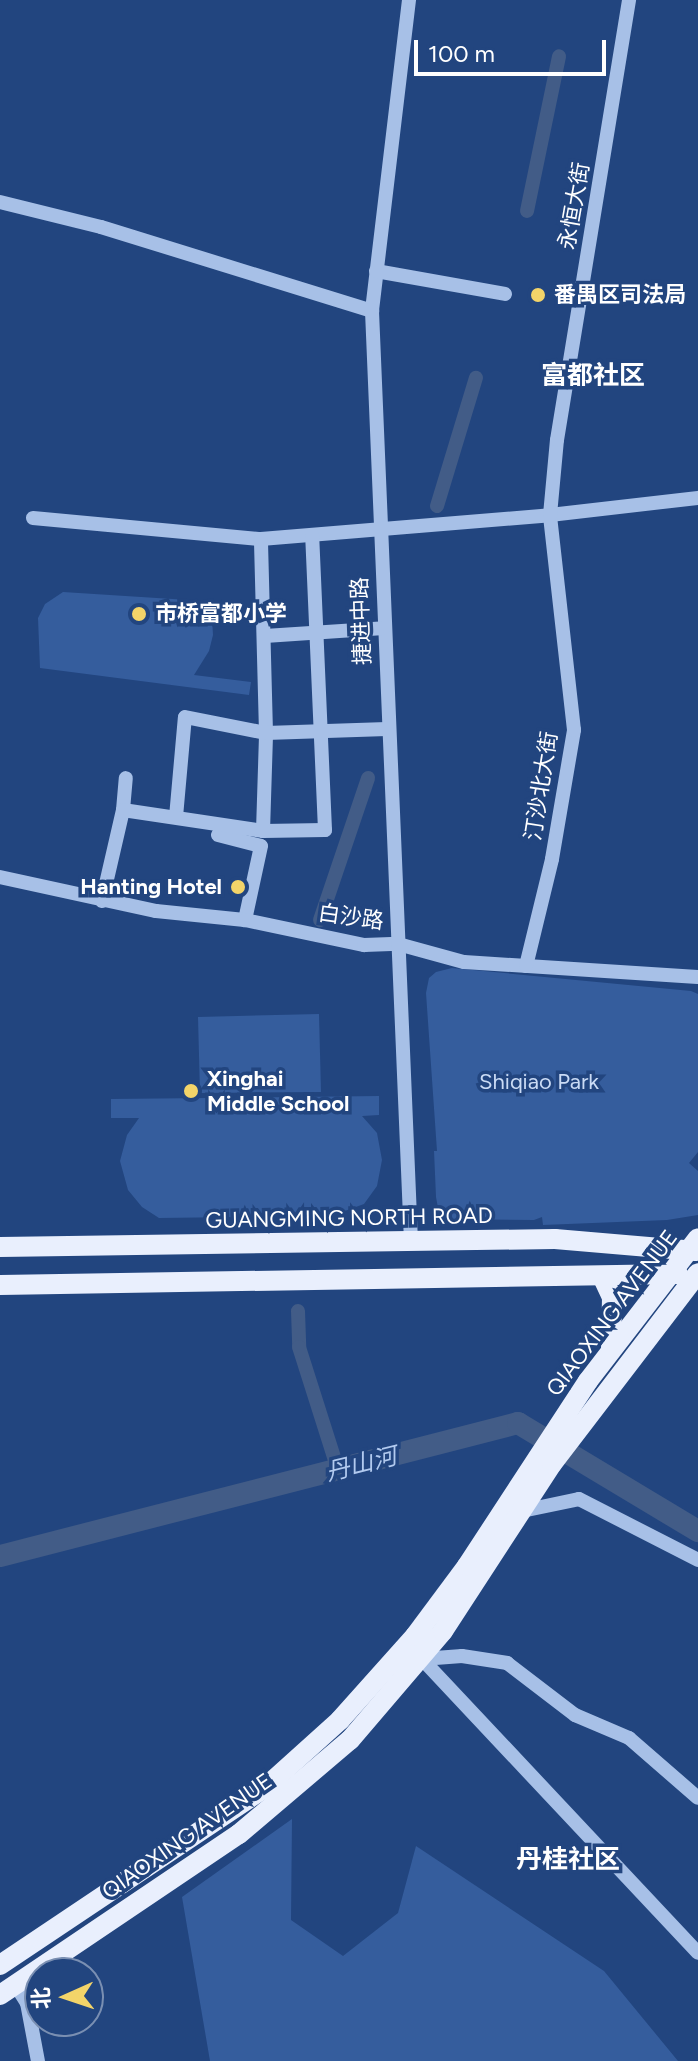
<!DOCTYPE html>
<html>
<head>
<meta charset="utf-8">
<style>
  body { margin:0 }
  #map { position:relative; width:698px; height:2061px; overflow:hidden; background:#22457f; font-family:Figtree,"Noto Sans SC",sans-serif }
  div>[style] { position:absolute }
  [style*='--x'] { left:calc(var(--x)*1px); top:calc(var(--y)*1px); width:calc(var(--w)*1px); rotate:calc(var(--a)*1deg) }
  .green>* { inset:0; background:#355d9d }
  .canal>* { height:14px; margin:-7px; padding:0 7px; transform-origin:7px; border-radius:7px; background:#425c87 }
  .river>* { height:22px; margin:-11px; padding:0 11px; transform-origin:11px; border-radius:11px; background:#425c87 }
  .minor>* { height:14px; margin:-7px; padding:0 7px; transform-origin:7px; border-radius:7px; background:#a7c0e7 }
  .major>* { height:20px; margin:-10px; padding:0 10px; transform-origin:10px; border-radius:10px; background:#e9effd }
  .dots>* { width:22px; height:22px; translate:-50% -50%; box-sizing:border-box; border:4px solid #22457f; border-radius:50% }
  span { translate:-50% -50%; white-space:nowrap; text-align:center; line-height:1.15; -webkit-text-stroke:7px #22457f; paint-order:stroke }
  .street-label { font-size:22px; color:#fff }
  .poi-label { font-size:22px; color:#fff; font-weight:700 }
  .left { translate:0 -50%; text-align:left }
  .right { translate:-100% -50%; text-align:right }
  .park-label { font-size:22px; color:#cadbf5 }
  .water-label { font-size:24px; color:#b2caef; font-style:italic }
  .quarter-label { font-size:26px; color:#fff; font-weight:700 }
  .north { position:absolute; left:24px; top:1957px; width:80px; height:80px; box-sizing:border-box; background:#22457f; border:2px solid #7a8fb2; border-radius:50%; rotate:267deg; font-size:22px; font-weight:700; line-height:32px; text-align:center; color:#fff }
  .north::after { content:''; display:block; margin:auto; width:28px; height:36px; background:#f3d469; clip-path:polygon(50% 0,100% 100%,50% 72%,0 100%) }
  .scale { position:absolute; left:414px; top:40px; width:192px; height:36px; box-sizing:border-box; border:4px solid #fff; border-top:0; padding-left:10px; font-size:24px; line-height:28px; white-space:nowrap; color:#fff; -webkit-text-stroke:6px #22457f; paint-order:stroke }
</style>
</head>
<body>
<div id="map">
  <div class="green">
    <i style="clip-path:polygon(63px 592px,188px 600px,206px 607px,212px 618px,213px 635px,209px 651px,194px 675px,251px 682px,249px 695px,40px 668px,38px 618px,45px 604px)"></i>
    <i style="clip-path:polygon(452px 968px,691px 991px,698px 994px,698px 1152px,689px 1163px,698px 1171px,698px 1215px,667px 1220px,543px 1225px,542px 1217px,534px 1220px,440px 1219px,436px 1197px,434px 1151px,437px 1151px,426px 993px,429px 978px,436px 972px)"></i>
    <i style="clip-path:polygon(319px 1014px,321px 1092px,200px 1093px,198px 1017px)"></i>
    <i style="clip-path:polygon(379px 1096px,379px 1115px,362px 1116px,377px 1133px,382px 1160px,377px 1186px,364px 1204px,331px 1216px,159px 1218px,142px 1207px,128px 1190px,120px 1161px,127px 1135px,139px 1118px,111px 1118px,111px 1099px)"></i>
    <i style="clip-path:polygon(292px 1819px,291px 1920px,343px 1956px,398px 1913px,416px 1846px,604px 1971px,678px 2061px,210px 2061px,182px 1897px)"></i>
  </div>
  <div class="canal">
    <i style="--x:527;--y:211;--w:158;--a:-78.3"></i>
    <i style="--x:437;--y:506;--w:134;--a:-73.1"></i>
    <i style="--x:320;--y:920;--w:150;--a:-71.3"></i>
    <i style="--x:298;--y:1311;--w:36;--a:88"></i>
    <i style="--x:299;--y:1347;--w:129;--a:72.4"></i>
  </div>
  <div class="river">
    <i style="--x:0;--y:1556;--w:535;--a:-14.4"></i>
    <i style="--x:518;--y:1423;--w:210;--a:31"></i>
  </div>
  <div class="minor">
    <i style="--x:409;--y:0;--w:313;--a:96.8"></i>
    <i style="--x:372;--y:311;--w:931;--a:87.6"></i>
    <i style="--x:0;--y:202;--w:104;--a:13.9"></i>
    <i style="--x:101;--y:227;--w:284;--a:17.2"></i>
    <i style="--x:376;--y:271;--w:131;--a:10.1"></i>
    <i style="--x:33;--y:518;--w:229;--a:5.3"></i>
    <i style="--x:261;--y:539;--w:290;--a:-4.7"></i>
    <i style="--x:550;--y:515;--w:149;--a:-6.6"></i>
    <i style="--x:265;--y:636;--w:119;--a:-3.8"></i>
    <i style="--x:123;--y:810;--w:32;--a:-85"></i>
    <i style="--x:176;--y:817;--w:100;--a:-84.9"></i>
    <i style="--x:185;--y:717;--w:83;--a:11.2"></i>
    <i style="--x:266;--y:733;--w:194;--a:-91.5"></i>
    <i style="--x:263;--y:831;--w:62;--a:-0.9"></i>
    <i style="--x:325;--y:830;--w:295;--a:-92.5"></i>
    <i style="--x:218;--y:835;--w:44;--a:14.3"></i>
    <i style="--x:261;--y:846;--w:76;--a:102.2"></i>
    <i style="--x:0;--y:877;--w:160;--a:12.3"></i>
    <i style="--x:156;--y:911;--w:89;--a:5.8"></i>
    <i style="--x:245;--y:920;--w:122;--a:11.9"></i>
    <i style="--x:364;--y:945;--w:34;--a:-2"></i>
    <i style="--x:398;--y:944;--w:68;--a:15.3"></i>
    <i style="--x:464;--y:962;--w:234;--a:3.7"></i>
    <i style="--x:102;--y:901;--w:93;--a:-77"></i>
    <i style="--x:123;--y:810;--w:142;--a:8.5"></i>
    <i style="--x:263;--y:831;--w:98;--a:-88.2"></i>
    <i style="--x:266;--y:733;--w:121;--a:-1.9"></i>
    <i style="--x:526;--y:966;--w:110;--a:-76.3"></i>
    <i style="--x:552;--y:859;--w:131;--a:-80.3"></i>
    <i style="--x:574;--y:730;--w:216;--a:-96.4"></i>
    <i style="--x:550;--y:515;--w:75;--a:-84.7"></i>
    <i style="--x:557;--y:440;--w:446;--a:-80.7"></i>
    <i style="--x:522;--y:1511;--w:58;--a:-11.9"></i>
    <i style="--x:579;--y:1499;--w:134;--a:27.1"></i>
    <i style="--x:422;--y:1659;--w:403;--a:46.8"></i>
    <i style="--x:422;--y:1659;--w:40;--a:-4.3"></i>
    <i style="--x:462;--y:1656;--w:46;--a:8.8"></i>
    <i style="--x:507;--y:1663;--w:86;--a:37.4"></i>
    <i style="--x:575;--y:1715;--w:59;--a:23.1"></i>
    <i style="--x:629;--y:1738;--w:91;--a:41"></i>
    <i style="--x:15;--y:1984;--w:22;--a:58"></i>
    <i style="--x:27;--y:2003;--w:59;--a:79.3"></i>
  </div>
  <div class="major">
    <i style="--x:0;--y:1247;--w:555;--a:-0.83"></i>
    <i style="--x:555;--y:1239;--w:141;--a:4.9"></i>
    <i style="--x:602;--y:1276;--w:23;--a:65"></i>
    <i style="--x:612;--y:1297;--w:52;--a:91.1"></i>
    <i style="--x:0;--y:1285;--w:678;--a:-0.93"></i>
    <i style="--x:0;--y:1965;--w:321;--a:-33.8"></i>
    <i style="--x:267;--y:1786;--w:98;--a:-42.1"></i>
    <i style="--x:340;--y:1720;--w:113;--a:-48.2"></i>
    <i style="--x:415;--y:1636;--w:87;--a:-53.4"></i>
    <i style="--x:467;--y:1566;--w:221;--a:-56.8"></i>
    <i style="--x:588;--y:1381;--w:180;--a:-52.4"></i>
    <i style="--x:0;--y:1995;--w:288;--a:-34"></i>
    <i style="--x:239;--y:1834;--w:145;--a:-40.3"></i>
    <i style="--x:350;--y:1740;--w:143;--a:-49.5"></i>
    <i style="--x:443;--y:1631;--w:199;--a:-56.9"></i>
    <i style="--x:552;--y:1464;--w:240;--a:-52.6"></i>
  </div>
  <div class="dots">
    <i style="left:538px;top:295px;background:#f3d469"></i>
    <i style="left:139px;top:614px;background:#f3d469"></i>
    <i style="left:238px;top:887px;background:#f3d469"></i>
    <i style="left:191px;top:1091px;background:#f3d469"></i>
  </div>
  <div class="street-label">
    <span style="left:574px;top:206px;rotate:-80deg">永恒大街</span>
    <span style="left:361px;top:621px;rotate:-92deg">捷进中路</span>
    <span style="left:541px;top:786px;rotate:-81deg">汀沙北大街</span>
    <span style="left:351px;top:917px;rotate:8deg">白沙路</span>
    <span style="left:349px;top:1218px;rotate:-1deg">GUANGMING NORTH ROAD</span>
    <span style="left:612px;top:1313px;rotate:-53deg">QIAOXING AVENUE</span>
    <span style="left:187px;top:1836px;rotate:-35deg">QIAOXING AVENUE</span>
  </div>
  <div class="poi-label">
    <span class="left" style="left:554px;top:295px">番禺区司法局</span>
    <span class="left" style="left:155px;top:614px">市桥富都小学</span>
    <span class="right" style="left:222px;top:887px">Hanting Hotel</span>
    <span class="left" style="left:207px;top:1091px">Xinghai<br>Middle School</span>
  </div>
  <div class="park-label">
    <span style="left:539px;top:1082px">Shiqiao Park</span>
  </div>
  <div class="water-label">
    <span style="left:361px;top:1464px;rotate:-14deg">丹山河</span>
  </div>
  <div class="quarter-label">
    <span style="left:593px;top:376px">富都社区</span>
    <span style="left:568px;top:1860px">丹桂社区</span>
  </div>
  <div class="north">北</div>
  <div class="scale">100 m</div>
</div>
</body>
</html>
